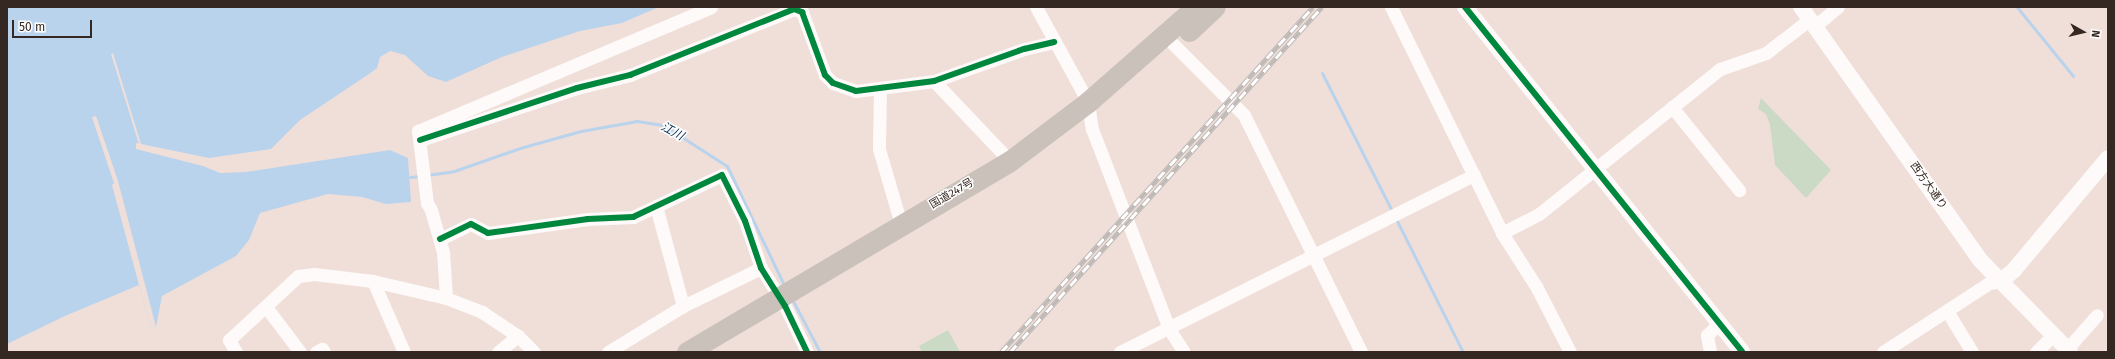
<!DOCTYPE html>
<html>
<head>
<meta charset="utf-8">
<style>
  body { margin:0 }
  #map { position:relative; width:2115px; height:359px; overflow:hidden; background:#f0dfd9; font-family:"Fira Sans","Noto Sans JP",sans-serif }
  div>[style] { position:absolute }
  [style*='--x'] { left:calc(var(--x)*1px); top:calc(var(--y)*1px); width:calc(var(--w)*1px); rotate:calc(var(--a)*1deg) }
  .green>* { inset:0; background:#cadac4 }
  .water>* { inset:0; background:#bad3ed }
  .pier>* { inset:0; background:#f0dfd9 }
  .stream>* { height:3px; margin:-1.5px; padding:0 1.5px; transform-origin:1.5px; border-radius:1.5px; background:#bad3ed }
  .minor>* { height:13px; margin:-6.5px; padding:0 6.5px; transform-origin:6.5px; border-radius:6.5px; background:#fdfaf9 }
  .tertiary>* { height:16px; margin:-8px; padding:0 8px; transform-origin:8px; border-radius:8px; background:#fdfaf9 }
  .trunk>* { height:21px; margin:-10.5px; padding:0 10.5px; transform-origin:10.5px; border-radius:10.5px; background:#cac1bb }
  .rail>* { height:4.5px; margin-top:-2.25px; transform-origin:0; background:repeating-linear-gradient(90deg,#fff 0 9px,#bfbab8 0 18px); box-sizing:border-box; border-block:1px solid #bfbab8 }
  .cycleway>* { height:6px; margin:-3px; padding:0 3px; transform-origin:3px; border-radius:3px; background:#00873e }
  span { translate:-50% -50%; white-space:nowrap; text-align:center; line-height:1.15; -webkit-text-stroke:3px #fff; paint-order:stroke }
  .street-label { font-size:11px; color:#352721 }
  .water-label { font-size:12px; color:#0b3454; font-style:italic }
  .frame { position:absolute; inset:0; border:8px solid #352721; pointer-events:none }
  .north { position:absolute; left:2063px; top:12px; width:40px; height:40px; -webkit-text-stroke:3px #fff; paint-order:stroke; rotate:98deg; font-size:11px; font-weight:700; line-height:16px; text-align:center; color:#352721 }
  .north::after { content:''; display:block; margin:auto; width:14px; height:18px; background:#352721; clip-path:polygon(50% 0,100% 100%,50% 72%,0 100%) }
  .scale { position:absolute; left:12px; top:20px; width:80px; height:18px; box-sizing:border-box; border:2px solid #352721; border-top:0; padding-left:5px; font-size:12px; line-height:14px; white-space:nowrap; color:#352721; -webkit-text-stroke:3px #fff; paint-order:stroke }
</style>
</head>
<body>
<div id="map">
  <div class="green">
    <i style="clip-path:polygon(1761px 98px,1831px 170px,1806px 198px,1775px 165px,1770px 125px,1766px 114px,1758px 109px)"></i>
    <i style="clip-path:polygon(948px 330px,960px 352px,922px 352px,919px 346px)"></i>
  </div>
  <div class="water">
    <i style="clip-path:polygon(7px 7px,659px 7px,622px 23px,580px 31px,502px 57px,446px 82px,428px 76px,405px 55px,390px 51px,380px 57px,377px 68px,369px 74px,300px 120px,271px 149px,209px 158px,136px 143px,136px 149px,203px 166px,220px 173px,246px 172px,390px 150px,408px 158px,411px 202px,386px 204px,362px 197px,328px 194px,260px 213px,249px 240px,236px 256px,162px 296px,156px 327px,151px 329px,139px 285px,65px 316px,7px 344px)"></i>
  </div>
  <div class="pier">
    <i style="clip-path:polygon(113px 53px,141px 144px,139px 144px,111px 54px)"></i>
    <i style="clip-path:polygon(96px 116px,118px 181px,156px 327px,151px 329px,112px 185px,114px 183px,92px 117px)"></i>
  </div>
  <div class="stream">
    <i style="--x:2017;--y:7;--w:89;--a:50.9"></i>
    <i style="--x:1322;--y:73;--w:153;--a:63.1"></i>
    <i style="--x:427;--y:175;--w:27;--a:-8"></i>
    <i style="--x:454;--y:171;--w:70;--a:-19.2"></i>
    <i style="--x:520;--y:148;--w:63;--a:-15.6"></i>
    <i style="--x:581;--y:131;--w:57;--a:-10.1"></i>
    <i style="--x:637;--y:121;--w:26;--a:9"></i>
    <i style="--x:663;--y:125;--w:76;--a:32.6"></i>
    <i style="--x:727;--y:166;--w:132;--a:64.4"></i>
    <i style="--x:410;--y:177;--w:11;--a:-5"></i>
    <i style="--x:1396;--y:219;--w:149;--a:63.3"></i>
    <i style="--x:792;--y:299;--w:60;--a:62.2"></i>
  </div>
  <div class="minor">
    <i style="--x:1036;--y:7;--w:108;--a:61.3"></i>
    <i style="--x:1088;--y:102;--w:27;--a:82"></i>
    <i style="--x:1092;--y:129;--w:214;--a:68.9"></i>
    <i style="--x:1169;--y:329;--w:27;--a:57"></i>
    <i style="--x:1391;--y:7;--w:252;--a:63.8"></i>
    <i style="--x:1502;--y:233;--w:65;--a:57.5"></i>
    <i style="--x:1537;--y:288;--w:72;--a:62.7"></i>
    <i style="--x:1815;--y:26;--w:30;--a:-40"></i>
    <i style="--x:1173;--y:44;--w:100;--a:45"></i>
    <i style="--x:1244;--y:115;--w:264;--a:63.7"></i>
    <i style="--x:934;--y:81;--w:110;--a:46.5"></i>
    <i style="--x:880;--y:89;--w:60;--a:91"></i>
    <i style="--x:879;--y:149;--w:78;--a:73.7"></i>
    <i style="--x:1672;--y:107;--w:107;--a:51.1"></i>
    <i style="--x:420;--y:140;--w:165;--a:-18.3"></i>
    <i style="--x:577;--y:88;--w:55;--a:-13.8"></i>
    <i style="--x:630;--y:75;--w:177;--a:-21.9"></i>
    <i style="--x:794;--y:9;--w:9;--a:21"></i>
    <i style="--x:802;--y:12;--w:67;--a:69.9"></i>
    <i style="--x:825;--y:75;--w:11;--a:45"></i>
    <i style="--x:833;--y:83;--w:24;--a:19"></i>
    <i style="--x:856;--y:91;--w:79;--a:-7.3"></i>
    <i style="--x:934;--y:81;--w:96;--a:-19.6"></i>
    <i style="--x:1024;--y:49;--w:31;--a:-13"></i>
    <i style="--x:656;--y:206;--w:104;--a:74.9"></i>
    <i style="--x:1502;--y:233;--w:42;--a:-27.2"></i>
    <i style="--x:1539;--y:214;--w:232;--a:-38.7"></i>
    <i style="--x:1720;--y:69;--w:49;--a:-19.2"></i>
    <i style="--x:1766;--y:53;--w:56;--a:-37.7"></i>
    <i style="--x:440;--y:239;--w:34;--a:-26"></i>
    <i style="--x:471;--y:224;--w:19;--a:28"></i>
    <i style="--x:488;--y:233;--w:101;--a:-8"></i>
    <i style="--x:588;--y:219;--w:45;--a:-2.5"></i>
    <i style="--x:633;--y:217;--w:98;--a:-25.3"></i>
    <i style="--x:722;--y:175;--w:51;--a:63.4"></i>
    <i style="--x:745;--y:221;--w:50;--a:71.2"></i>
    <i style="--x:761;--y:268;--w:45;--a:57.7"></i>
    <i style="--x:785;--y:306;--w:51;--a:64.4"></i>
    <i style="--x:373;--y:281;--w:77;--a:66.4"></i>
    <i style="--x:446;--y:298;--w:46;--a:-93.7"></i>
    <i style="--x:443;--y:252;--w:44;--a:-105.9"></i>
    <i style="--x:431;--y:210;--w:8;--a:-120"></i>
    <i style="--x:427;--y:203;--w:73;--a:-97.1"></i>
    <i style="--x:418;--y:131;--w:318;--a:-22.9"></i>
    <i style="--x:266;--y:307;--w:56;--a:52.9"></i>
    <i style="--x:1947;--y:311;--w:48;--a:58.6"></i>
    <i style="--x:2067;--y:349;--w:45;--a:-48.6"></i>
    <i style="--x:236;--y:352;--w:14;--a:-120"></i>
    <i style="--x:229;--y:340;--w:94;--a:-42.8"></i>
    <i style="--x:298;--y:276;--w:16;--a:-7"></i>
    <i style="--x:314;--y:274;--w:59;--a:6.8"></i>
    <i style="--x:373;--y:281;--w:75;--a:13.1"></i>
    <i style="--x:446;--y:298;--w:39;--a:21"></i>
    <i style="--x:482;--y:312;--w:43;--a:33.7"></i>
    <i style="--x:518;--y:336;--w:23;--a:45"></i>
    <i style="--x:316;--y:352;--w:7;--a:-27"></i>
    <i style="--x:322;--y:349;--w:4;--a:56"></i>
    <i style="--x:498;--y:352;--w:26;--a:-39"></i>
    <i style="--x:608;--y:352;--w:88;--a:-31.5"></i>
    <i style="--x:683;--y:306;--w:87;--a:-26"></i>
    <i style="--x:1120;--y:352;--w:396;--a:-26.6"></i>
    <i style="--x:1710;--y:352;--w:17;--a:-100"></i>
    <i style="--x:1707;--y:335;--w:16;--a:-43"></i>
    <i style="--x:1883;--y:352;--w:126;--a:-33.1"></i>
    <i style="--x:1989;--y:283;--w:12;--a:-9"></i>
    <i style="--x:2036;--y:352;--w:24;--a:-45"></i>
  </div>
  <div class="tertiary">
    <i style="--x:1465;--y:7;--w:442;--a:51.2"></i>
    <i style="--x:1801;--y:7;--w:311;--a:54.7"></i>
    <i style="--x:1981;--y:261;--w:127;--a:45.6"></i>
    <i style="--x:2001;--y:281;--w:17;--a:-40"></i>
    <i style="--x:2014;--y:270;--w:146;--a:-50"></i>
  </div>
  <div class="trunk">
    <i style="--x:1189;--y:31;--w:35;--a:-43"></i>
    <i style="--x:687;--y:352;--w:375;--a:-30.6"></i>
    <i style="--x:1010;--y:161;--w:98;--a:-37.1"></i>
    <i style="--x:1088;--y:102;--w:144;--a:-41.3"></i>
  </div>
  <div class="rail">
    <i style="--x:1001;--y:352;--w:465;--a:-47.9"></i>
    <i style="--x:1010;--y:352;--w:465;--a:-47.9"></i>
  </div>
  <div class="cycleway">
    <i style="--x:1465;--y:7;--w:442;--a:51.2"></i>
    <i style="--x:420;--y:140;--w:165;--a:-18.3"></i>
    <i style="--x:577;--y:88;--w:55;--a:-13.8"></i>
    <i style="--x:630;--y:75;--w:177;--a:-21.9"></i>
    <i style="--x:794;--y:9;--w:9;--a:21"></i>
    <i style="--x:802;--y:12;--w:67;--a:69.9"></i>
    <i style="--x:825;--y:75;--w:11;--a:45"></i>
    <i style="--x:833;--y:83;--w:24;--a:19"></i>
    <i style="--x:856;--y:91;--w:79;--a:-7.3"></i>
    <i style="--x:934;--y:81;--w:96;--a:-19.6"></i>
    <i style="--x:1024;--y:49;--w:31;--a:-13"></i>
    <i style="--x:440;--y:239;--w:34;--a:-26"></i>
    <i style="--x:471;--y:224;--w:19;--a:28"></i>
    <i style="--x:488;--y:233;--w:101;--a:-8"></i>
    <i style="--x:588;--y:219;--w:45;--a:-2.5"></i>
    <i style="--x:633;--y:217;--w:98;--a:-25.3"></i>
    <i style="--x:722;--y:175;--w:51;--a:63.4"></i>
    <i style="--x:745;--y:221;--w:50;--a:71.2"></i>
    <i style="--x:761;--y:268;--w:45;--a:57.7"></i>
    <i style="--x:785;--y:306;--w:51;--a:64.4"></i>
  </div>
  <div class="street-label">
    <span style="left:1928px;top:186px;rotate:55deg">西方大通り</span>
    <span style="left:952px;top:194px;rotate:-30deg">国道247号</span>
  </div>
  <div class="water-label">
    <span style="left:672px;top:132px;rotate:28deg">江川</span>
  </div>
  <div class="frame"></div>
  <div class="north">N</div>
  <div class="scale">50 m</div>
</div>
</body>
</html>
